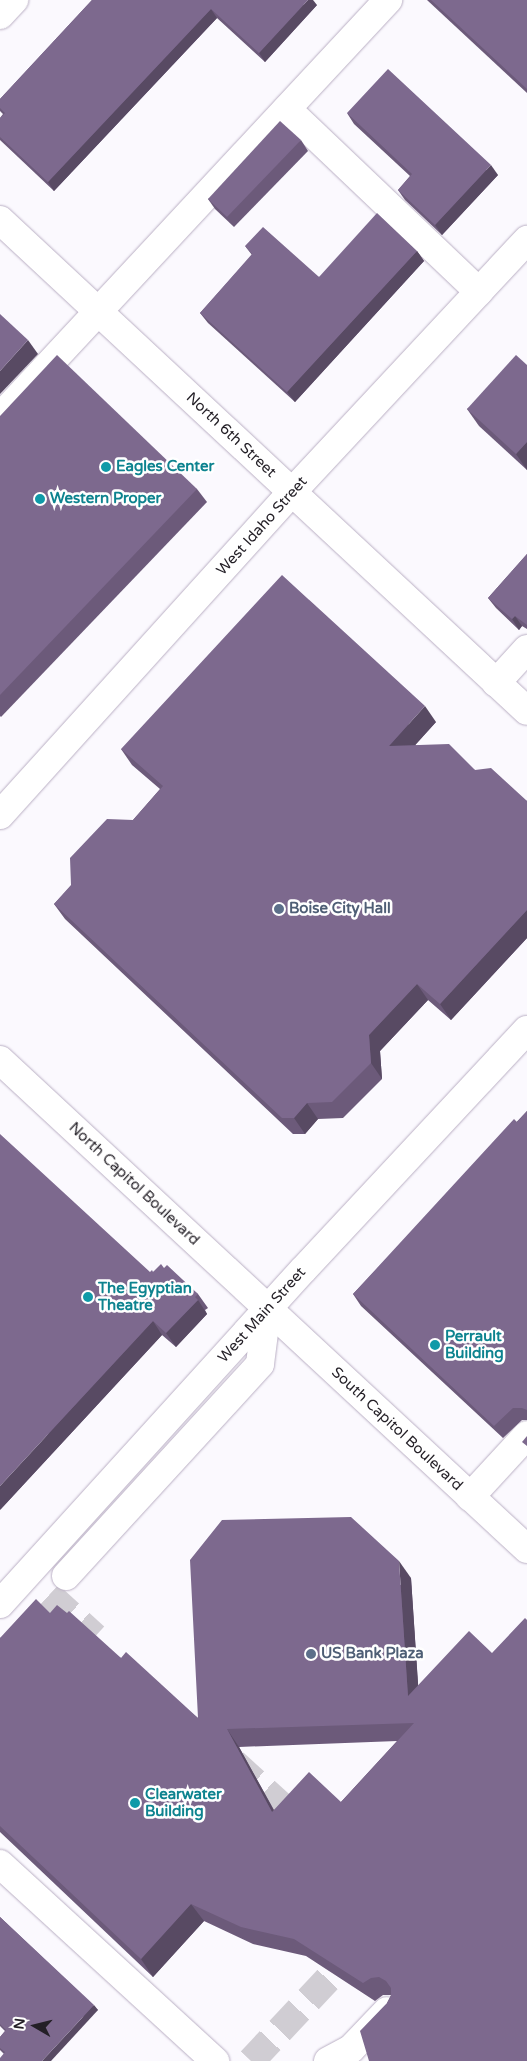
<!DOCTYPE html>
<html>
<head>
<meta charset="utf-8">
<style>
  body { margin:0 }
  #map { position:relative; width:527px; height:2061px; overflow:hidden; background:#fbf9fe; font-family:"Varela Round",sans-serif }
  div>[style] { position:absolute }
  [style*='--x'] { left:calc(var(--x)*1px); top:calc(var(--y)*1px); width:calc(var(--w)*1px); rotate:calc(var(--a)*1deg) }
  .minor-tunnel>* { height:28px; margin-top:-14px; transform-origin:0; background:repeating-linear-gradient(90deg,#d0cdd3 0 28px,transparent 0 42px) }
  .roads { filter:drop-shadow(0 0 1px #baafc4) drop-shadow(0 0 1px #baafc4) }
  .minor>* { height:28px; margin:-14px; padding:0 14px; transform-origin:14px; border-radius:14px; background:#fff }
  .major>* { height:28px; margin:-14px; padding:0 14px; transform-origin:14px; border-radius:14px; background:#fff }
  .wall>* { inset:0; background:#6c5a7a }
  .shaded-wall>* { inset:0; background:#584a63 }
  .building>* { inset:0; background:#7d698e }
  .dots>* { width:14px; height:14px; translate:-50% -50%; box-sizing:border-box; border:2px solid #fff; border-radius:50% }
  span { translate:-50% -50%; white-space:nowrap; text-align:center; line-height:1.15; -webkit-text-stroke:5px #fff; paint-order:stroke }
  .street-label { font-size:15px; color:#231f26 }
  .culture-label { font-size:15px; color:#0d838f; font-weight:700 }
  .left { translate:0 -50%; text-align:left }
  .service-label { font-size:15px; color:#4e5e75; font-weight:700 }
  .north { position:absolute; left:10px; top:2001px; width:50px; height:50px; -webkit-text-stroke:4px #fff; paint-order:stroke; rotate:278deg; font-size:14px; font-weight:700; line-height:20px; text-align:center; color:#231f26 }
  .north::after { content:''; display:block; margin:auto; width:18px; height:22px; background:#231f26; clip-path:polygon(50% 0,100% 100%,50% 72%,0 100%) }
</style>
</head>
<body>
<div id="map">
  <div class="minor-tunnel">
    <i style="--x:49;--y:1595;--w:62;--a:42.4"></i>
    <i style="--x:234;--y:1763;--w:97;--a:42.1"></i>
    <i style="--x:251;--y:2061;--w:156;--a:-46.8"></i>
  </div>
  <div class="roads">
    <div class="minor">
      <i style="--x:0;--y:15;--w:21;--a:-47"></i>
      <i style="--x:287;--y:109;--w:265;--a:43.6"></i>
      <i style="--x:0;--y:220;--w:720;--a:42.97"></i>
      <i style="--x:0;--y:417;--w:570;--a:-47.06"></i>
      <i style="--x:496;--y:683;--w:46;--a:-47.6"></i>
      <i style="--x:470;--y:1497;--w:84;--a:-47.4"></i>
      <i style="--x:66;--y:1576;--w:287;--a:-47.5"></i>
      <i style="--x:260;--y:1364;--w:55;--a:-82.7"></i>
      <i style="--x:0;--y:1864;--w:292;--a:42.5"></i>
      <i style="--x:328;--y:2061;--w:26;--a:-28"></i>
      <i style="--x:351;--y:2049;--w:52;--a:-46.5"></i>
    </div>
    <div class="major">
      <i style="--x:0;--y:815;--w:435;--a:-47.9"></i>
      <i style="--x:292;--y:492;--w:345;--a:-47"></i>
      <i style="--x:0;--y:1060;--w:719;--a:42.86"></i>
      <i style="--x:0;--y:1604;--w:451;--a:-47.8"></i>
      <i style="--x:303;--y:1270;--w:328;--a:-47"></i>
    </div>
  </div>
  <div class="wall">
    <i style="clip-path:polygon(92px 0,317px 5px,265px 62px,217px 18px,54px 191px,0 140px,0 118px,3px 114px,0 111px,0 99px)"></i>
    <i style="clip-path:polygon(427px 0,527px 0,527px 93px)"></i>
    <i style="clip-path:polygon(347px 113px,498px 175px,442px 235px,405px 200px,398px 190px,410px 176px,354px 124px)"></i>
    <i style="clip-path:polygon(301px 140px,308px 151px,234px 227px,215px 209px,208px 199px)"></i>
    <i style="clip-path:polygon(245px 246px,319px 277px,417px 251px,424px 261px,295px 402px,208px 323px,200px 313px,252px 255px)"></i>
    <i style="clip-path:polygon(527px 365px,527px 470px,479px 426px,467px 409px)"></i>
    <i style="clip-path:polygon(0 416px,197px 489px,207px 502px,1px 717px,0 716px)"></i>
    <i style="clip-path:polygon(527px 554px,527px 629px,522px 626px,519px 630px,496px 608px,488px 598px)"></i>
    <i style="clip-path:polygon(436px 722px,415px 745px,475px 770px,527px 801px,527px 938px,451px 1020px,428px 1000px,380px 1051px,382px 1079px,343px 1118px,318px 1119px,305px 1134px,293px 1134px,65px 919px,54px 904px,133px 820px,160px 789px,132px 765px,121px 749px)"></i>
    <i style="clip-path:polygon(527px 1111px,527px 1420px,522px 1420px,503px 1438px,361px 1306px,353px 1294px)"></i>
    <i style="clip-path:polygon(164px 1268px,198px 1294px,208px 1308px,205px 1310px,207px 1314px,176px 1347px,162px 1335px,0 1510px,150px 1272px,153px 1272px)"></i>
    <i style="clip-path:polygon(evenodd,411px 1578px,418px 1685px,527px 2061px,387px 2003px,391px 1995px,383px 1995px,375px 2001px,306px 1956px,253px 1944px,204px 1921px,153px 1977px,0 1832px,0 1638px,50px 1613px,121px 1658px,198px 1718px,411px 1578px,397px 1741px,341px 1802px,274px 1810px,239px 1747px,397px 1741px)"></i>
    <i style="clip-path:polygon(0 1917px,98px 2010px,4px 2054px,0 2050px,0 2037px,5px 2031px,0 2026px)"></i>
  </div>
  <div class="shaded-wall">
    <i style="clip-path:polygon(308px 0,313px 0,317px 5px,265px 62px,259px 53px)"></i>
    <i style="clip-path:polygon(211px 9px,217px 18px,54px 191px,48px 182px)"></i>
    <i style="clip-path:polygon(491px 165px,498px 175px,442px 235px,435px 225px)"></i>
    <i style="clip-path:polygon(417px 251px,424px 261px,295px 402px,287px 392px)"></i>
    <i style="clip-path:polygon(28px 340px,38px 354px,0 394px,0 371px)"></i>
    <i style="clip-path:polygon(527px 442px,527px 470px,516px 454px)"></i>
    <i style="clip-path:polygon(515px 616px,522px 626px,519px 630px,512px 619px)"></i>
    <i style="clip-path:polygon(425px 706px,436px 722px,400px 762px,389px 746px)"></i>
    <i style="clip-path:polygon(527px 910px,527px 938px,451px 1020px,440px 1004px)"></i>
    <i style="clip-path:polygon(417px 984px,428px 1000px,380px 1051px,382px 1079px,371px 1063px,369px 1035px)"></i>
    <i style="clip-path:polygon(307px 1103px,318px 1119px,305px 1134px,294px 1118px)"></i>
    <i style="clip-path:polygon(198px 1300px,207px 1314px,176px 1347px,166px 1333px)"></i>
    <i style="clip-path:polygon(153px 1321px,162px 1335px,0 1510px,0 1486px)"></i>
    <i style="clip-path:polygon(399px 1561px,411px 1578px,420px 1713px,408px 1696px)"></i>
    <i style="clip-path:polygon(227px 1729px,239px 1747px,284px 1829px,272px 1812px)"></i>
    <i style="clip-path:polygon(191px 1904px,204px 1921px,153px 1977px,141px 1959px)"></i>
    <i style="clip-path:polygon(94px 2005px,98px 2010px,51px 2061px,42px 2061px)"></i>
  </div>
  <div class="building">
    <i style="clip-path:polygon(92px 0,308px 0,259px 53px,211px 9px,48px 182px,0 137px,0 118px,5px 113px,0 108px,0 99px)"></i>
    <i style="clip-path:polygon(431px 0,527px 0,527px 89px)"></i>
    <i style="clip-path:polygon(388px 69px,491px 165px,435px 225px,398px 190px,412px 174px,347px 113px)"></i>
    <i style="clip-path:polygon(280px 121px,301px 140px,227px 217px,208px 199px)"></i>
    <i style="clip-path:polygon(377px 213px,417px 251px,287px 392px,200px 313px,252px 254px,245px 246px,263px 227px,319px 277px)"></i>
    <i style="clip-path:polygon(0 314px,28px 340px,0 371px)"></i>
    <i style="clip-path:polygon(57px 355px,197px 489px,0 695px,0 416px)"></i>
    <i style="clip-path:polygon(516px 355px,527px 365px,527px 442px,516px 454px,467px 409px)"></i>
    <i style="clip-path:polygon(527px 554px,527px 625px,515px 616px,512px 619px,488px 598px)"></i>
    <i style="clip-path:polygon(282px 575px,425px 706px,389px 746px,449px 744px,475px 770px,491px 768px,527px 801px,527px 910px,440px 1004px,417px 984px,369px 1035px,371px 1063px,332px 1102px,307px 1103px,294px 1118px,282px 1118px,54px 904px,71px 885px,70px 858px,107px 819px,133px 820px,163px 786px,121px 749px)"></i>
    <i style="clip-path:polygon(527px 1111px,527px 1410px,522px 1408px,513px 1408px,494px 1426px,353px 1294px,514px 1119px,517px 1122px)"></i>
    <i style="clip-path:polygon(0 1134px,150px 1272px,152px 1270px,153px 1272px,161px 1264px,164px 1268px,167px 1265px,198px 1294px,195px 1297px,198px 1300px,166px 1333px,153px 1321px,0 1486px)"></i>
    <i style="clip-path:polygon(527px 1436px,527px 1446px,522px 1442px)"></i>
    <i style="clip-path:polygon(evenodd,351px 1517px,399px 1561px,408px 1696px,469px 1631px,492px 1653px,525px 1618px,527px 1620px,527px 2061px,369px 2061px,360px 2031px,387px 2003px,391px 1996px,391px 1988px,386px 1981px,379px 1977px,371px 1978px,363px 1983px,294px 1939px,241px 1927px,191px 1904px,141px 1959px,0 1826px,0 1638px,36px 1599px,50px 1613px,57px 1605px,67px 1613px,69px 1611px,121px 1658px,126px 1652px,198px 1718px,190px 1560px,222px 1520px,351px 1517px,414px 1723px,341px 1802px,309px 1772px,272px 1812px,227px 1729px,414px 1723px)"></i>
    <i style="clip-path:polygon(0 1917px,94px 2005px,42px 2061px,0 2061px,0 2058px,5px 2052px,0 2048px,0 2037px,6px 2030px,0 2024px)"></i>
  </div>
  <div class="dots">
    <i style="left:106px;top:467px;background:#0f9aa8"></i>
    <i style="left:40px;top:499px;background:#0f9aa8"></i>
    <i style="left:279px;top:909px;background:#5c6f8a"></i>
    <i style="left:88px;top:1297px;background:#0f9aa8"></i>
    <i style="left:435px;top:1345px;background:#0f9aa8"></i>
    <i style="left:311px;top:1654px;background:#5c6f8a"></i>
    <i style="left:135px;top:1803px;background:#0f9aa8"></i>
  </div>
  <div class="street-label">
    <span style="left:231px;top:435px;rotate:43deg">North 6th Street</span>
    <span style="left:262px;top:526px;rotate:-48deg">West Idaho Street</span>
    <span style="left:134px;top:1184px;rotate:43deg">North Capitol Boulevard</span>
    <span style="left:262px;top:1315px;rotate:-48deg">West Main Street</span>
    <span style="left:397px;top:1429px;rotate:43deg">South Capitol Boulevard</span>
  </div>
  <div class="culture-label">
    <span class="left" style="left:116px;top:467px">Eagles Center</span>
    <span class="left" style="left:50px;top:499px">Western Proper</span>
    <span class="left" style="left:98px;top:1297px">The Egyptian<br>Theatre</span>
    <span class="left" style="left:445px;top:1345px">Perrault<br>Building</span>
    <span class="left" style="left:145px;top:1803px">Clearwater<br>Building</span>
  </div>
  <div class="service-label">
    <span class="left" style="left:289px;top:909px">Boise City Hall</span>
    <span class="left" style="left:321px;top:1654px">US Bank Plaza</span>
  </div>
  <div class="north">N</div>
</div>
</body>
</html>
